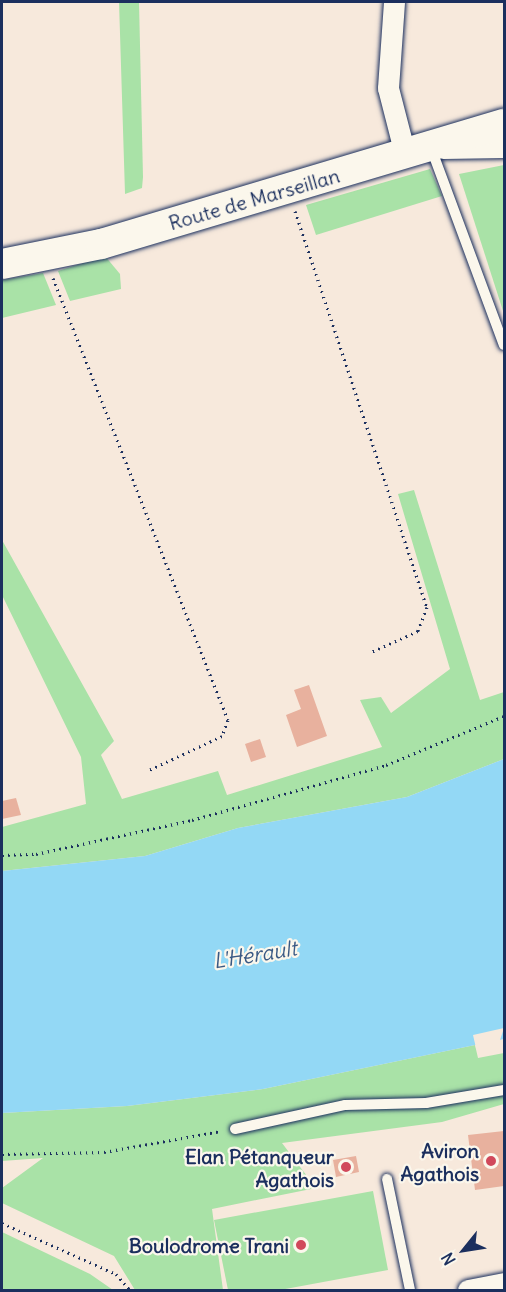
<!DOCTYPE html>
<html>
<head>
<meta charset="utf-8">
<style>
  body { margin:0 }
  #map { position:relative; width:506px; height:1292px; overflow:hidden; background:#f7e9dc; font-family:Delius,sans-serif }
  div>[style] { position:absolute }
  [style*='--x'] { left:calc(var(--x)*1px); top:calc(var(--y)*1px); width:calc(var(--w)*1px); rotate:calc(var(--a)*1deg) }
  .green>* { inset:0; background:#a9e2a7 }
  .water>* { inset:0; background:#93d8f5 }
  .pier>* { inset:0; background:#f7e9dc }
  .building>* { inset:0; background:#e8b19e }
  .path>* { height:3px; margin-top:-1.5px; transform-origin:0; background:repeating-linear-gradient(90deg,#1b2f5e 0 1.5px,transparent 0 6px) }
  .roads { filter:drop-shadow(0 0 2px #1b2f5e) drop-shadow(0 0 2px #1b2f5e) }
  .service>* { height:10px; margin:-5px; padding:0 5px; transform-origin:5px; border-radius:5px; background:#fbf7ec }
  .minor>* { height:21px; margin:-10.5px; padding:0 10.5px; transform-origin:10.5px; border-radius:10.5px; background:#fbf7ec }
  .secondary>* { height:30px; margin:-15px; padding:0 15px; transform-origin:15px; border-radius:15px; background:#fbf7ec }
  .dots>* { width:16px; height:16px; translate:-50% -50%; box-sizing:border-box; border:3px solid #fbf7ec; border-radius:50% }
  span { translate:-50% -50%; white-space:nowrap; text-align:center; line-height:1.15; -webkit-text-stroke:4.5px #fbf7ec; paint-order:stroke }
  .street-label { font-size:20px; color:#1b2f5e }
  .poi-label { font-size:20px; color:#1b2f5e; font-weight:700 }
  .right { translate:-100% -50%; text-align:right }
  .water-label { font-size:21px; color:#395984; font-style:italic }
  .frame { position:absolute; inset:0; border:3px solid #1b2f5e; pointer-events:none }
  .north { position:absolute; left:434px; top:1220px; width:60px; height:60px; -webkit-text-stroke:4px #fbf7ec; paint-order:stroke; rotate:240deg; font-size:16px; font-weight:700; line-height:24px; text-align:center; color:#1b2f5e }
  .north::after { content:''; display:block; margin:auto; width:21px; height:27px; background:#1b2f5e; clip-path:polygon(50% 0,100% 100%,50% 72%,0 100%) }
</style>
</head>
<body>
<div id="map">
  <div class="green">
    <i style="clip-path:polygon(119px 2px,139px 2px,143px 177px,142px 188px,125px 194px)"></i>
    <i style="clip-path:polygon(504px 165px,504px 314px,459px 174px)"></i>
    <i style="clip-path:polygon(430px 169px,442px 196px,316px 235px,306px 205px)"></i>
    <i style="clip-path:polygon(105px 256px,120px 274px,121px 289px,70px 301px,58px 271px)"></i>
    <i style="clip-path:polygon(43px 273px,56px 305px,2px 318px,2px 280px)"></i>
    <i style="clip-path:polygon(414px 490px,480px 700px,504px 692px,504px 759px,407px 797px,238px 828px,145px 856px,2px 871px,2px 827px,86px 804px,81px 757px,2px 595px,2px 540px,114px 741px,101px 755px,122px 799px,218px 771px,227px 795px,382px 747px,360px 700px,381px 697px,391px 713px,450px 669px,398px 494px)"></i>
    <i style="clip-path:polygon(475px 1045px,478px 1058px,504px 1053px,504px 1104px,442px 1122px,282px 1143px,316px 1188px,212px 1209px,223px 1290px,135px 1290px,114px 1256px,2px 1203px,2px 1188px,43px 1158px,2px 1161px,2px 1113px,127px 1106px,263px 1089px)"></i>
    <i style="clip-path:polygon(373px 1191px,388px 1270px,280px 1290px,228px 1290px,214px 1220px)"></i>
    <i style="clip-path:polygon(2px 1232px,90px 1274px,113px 1290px,2px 1290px)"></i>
  </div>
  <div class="water">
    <i style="clip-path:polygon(504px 759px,504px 1039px,263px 1089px,127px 1106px,2px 1113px,2px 871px,145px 856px,238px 828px,407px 797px)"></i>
  </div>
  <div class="pier">
    <i style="clip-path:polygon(504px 1028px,499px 1043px,476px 1048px,473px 1035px)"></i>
  </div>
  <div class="building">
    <i style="clip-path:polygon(309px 685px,327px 736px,297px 747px,286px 715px,301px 709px,294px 690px)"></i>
    <i style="clip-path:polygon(260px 739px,266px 757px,251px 762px,245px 744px)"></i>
    <i style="clip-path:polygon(16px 798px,21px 815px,2px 819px,2px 801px)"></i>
    <i style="clip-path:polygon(504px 1131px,504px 1186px,475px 1190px,468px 1135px)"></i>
    <i style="clip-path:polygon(356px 1156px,359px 1172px,336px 1177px,333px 1160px)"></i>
  </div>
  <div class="path">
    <i style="--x:295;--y:211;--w:417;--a:71.6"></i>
    <i style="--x:427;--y:607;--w:26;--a:111"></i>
    <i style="--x:418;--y:631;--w:51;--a:155.9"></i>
    <i style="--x:53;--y:278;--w:475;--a:68.4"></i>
    <i style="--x:228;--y:720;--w:17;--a:111"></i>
    <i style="--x:222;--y:736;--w:83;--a:155"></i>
    <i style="--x:2;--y:855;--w:34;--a:-2"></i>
    <i style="--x:36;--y:854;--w:160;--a:-12.3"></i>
    <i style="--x:192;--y:820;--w:202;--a:-15.8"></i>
    <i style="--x:386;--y:765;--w:128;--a:-22.6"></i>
    <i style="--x:2;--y:1154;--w:102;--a:-1.1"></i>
    <i style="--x:104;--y:1152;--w:119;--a:-10.2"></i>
    <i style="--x:2;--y:1223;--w:125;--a:24.1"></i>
    <i style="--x:116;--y:1274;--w:21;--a:49"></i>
  </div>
  <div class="roads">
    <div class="service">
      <i style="--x:431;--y:148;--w:210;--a:69.7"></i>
      <i style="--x:235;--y:1129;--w:113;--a:-12.3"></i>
      <i style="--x:345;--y:1105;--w:81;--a:-1.4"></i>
      <i style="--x:426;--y:1103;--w:79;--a:-9.5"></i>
      <i style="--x:387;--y:1179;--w:113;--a:78.3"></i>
    </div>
    <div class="minor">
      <i style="--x:394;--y:2;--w:86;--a:94"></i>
      <i style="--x:388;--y:88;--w:68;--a:75.6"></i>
      <i style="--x:443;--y:148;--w:61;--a:-0.9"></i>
      <i style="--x:468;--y:1290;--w:37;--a:-11"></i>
    </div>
    <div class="secondary">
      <i style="--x:2;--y:264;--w:101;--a:-11.4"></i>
      <i style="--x:101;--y:244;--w:420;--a:-16.6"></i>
    </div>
  </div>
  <div class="dots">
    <i style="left:491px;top:1161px;background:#d1495b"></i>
    <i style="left:346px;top:1167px;background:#d1495b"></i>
    <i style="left:301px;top:1245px;background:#d1495b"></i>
  </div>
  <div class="street-label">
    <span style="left:254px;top:199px;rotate:-16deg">Route de Marseillan</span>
  </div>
  <div class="poi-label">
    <span class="right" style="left:479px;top:1162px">Aviron<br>Agathois</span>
    <span class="right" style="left:334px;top:1168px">Elan Pétanqueur<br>Agathois</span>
    <span class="right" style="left:289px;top:1245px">Boulodrome Trani</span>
  </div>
  <div class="water-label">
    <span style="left:255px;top:955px;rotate:-9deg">L'Hérault</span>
  </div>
  <div class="frame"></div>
  <div class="north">N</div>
</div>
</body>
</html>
